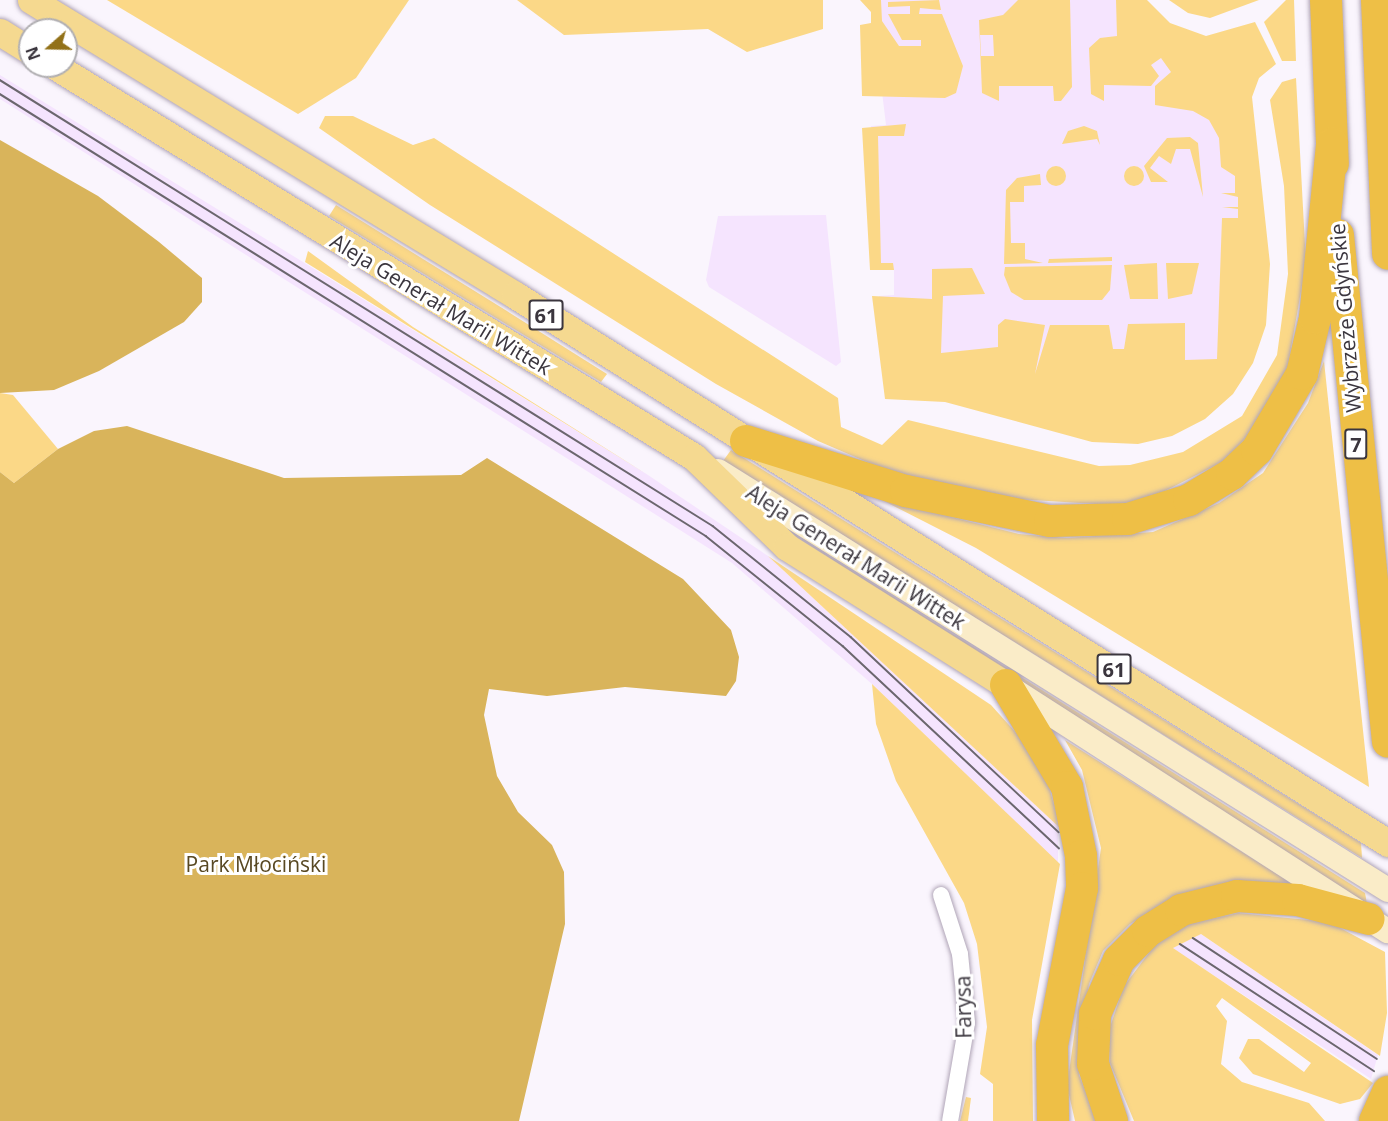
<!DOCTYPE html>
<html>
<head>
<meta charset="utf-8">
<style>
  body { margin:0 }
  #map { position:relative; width:1388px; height:1121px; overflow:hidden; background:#faf5fd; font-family:"Open Sans",sans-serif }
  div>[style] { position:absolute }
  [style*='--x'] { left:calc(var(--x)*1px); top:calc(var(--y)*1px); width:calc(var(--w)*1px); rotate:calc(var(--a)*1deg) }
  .built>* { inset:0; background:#f5e4fe }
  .green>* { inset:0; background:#fbd887 }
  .round { border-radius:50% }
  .forest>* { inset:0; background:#d9b45b }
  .roads { filter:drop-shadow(0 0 2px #b0a5b7) drop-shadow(0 0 2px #b0a5b7) }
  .street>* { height:16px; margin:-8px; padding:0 8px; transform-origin:8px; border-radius:8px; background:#fff }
  .secondary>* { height:24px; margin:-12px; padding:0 12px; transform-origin:12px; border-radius:12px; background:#faecc8 }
  .primary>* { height:27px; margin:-13.5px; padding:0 13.5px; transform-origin:13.5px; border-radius:13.5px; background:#f5d990 }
  .highway>* { height:32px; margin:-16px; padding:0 16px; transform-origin:16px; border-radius:16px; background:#eebf46 }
  .tram>* { height:1.5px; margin:-0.75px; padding:0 0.75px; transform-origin:0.75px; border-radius:0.75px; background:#6b666e }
  span { translate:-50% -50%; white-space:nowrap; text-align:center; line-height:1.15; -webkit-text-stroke:6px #fff; paint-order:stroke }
  .shield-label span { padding:2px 4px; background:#fff; border:2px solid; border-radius:4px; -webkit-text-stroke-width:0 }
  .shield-label { font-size:20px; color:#3b363e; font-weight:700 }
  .street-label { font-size:21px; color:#3b363e }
  .park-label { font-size:21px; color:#584822 }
  .north { position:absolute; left:18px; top:18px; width:60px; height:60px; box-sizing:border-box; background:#fff; border:2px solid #b1afb2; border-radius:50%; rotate:250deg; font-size:16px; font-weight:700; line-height:24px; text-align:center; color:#3b363e }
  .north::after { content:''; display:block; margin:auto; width:21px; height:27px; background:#927118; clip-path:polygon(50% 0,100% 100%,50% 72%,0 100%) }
</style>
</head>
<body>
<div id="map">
  <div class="built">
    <i style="clip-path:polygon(871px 0,1143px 0,1198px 48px,1240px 174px,1244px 354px,1207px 387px,1060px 385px,886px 360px,879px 296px,894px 295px,894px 270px,876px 269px,871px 126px,886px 125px)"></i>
    <i style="clip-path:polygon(0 75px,648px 475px,768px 556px,1058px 826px,1058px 863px,872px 684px,732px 563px,0 99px)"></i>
    <i style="clip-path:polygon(826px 215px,841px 362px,836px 366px,709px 287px,706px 280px,718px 216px)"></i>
    <i style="clip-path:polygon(1201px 934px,1378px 1055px,1371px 1079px,1172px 948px)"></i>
  </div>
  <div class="green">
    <i style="clip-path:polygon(107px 0,409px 0,356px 78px,298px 114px)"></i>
    <i style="clip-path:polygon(517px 0,823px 0,823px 29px,747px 52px,708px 29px,564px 35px)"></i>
    <i style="clip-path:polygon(860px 0,881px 0,882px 21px,899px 46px,921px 46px,921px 40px,902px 40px,888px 14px,910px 14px,910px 6px,888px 7px,888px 2px,939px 0,941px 10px,920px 8px,919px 14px,942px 14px,963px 66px,956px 93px,945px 98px,862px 96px,860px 25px,871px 23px,871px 12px)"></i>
    <i style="clip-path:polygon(evenodd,1018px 0,1070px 0,1072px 87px,1061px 101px,1054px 101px,1053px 86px,999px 86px,999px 101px,982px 93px,979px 20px,1003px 15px,1018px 0,980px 35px,993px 35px,994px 56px,981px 56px,980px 35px)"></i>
    <i style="clip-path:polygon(1116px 0,1147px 0,1170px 23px,1206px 36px,1255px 22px,1276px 64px,1259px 78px,1252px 97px,1270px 264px,1266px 325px,1253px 363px,1233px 394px,1205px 419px,1172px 436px,1138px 444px,1092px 442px,945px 402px,885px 399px,872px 296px,932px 299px,932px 269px,972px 268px,985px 294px,943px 296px,941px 353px,998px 347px,998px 325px,1005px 319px,1045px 325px,1035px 374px,1050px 325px,1109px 325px,1113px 349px,1124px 349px,1128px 324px,1185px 323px,1185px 360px,1217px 359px,1222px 218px,1238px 218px,1238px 209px,1222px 207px,1238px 207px,1238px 197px,1221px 193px,1235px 193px,1235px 176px,1221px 167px,1219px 138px,1209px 120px,1193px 111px,1155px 105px,1155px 86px,1171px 72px,1161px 58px,1151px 65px,1159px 76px,1151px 86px,1104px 85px,1104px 101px,1091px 94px,1089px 48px,1100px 38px,1117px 36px)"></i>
    <i style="clip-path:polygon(1169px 0,1259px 0,1210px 18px,1188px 13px)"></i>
    <i style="clip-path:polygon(1286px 0,1294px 0,1296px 61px,1282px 61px,1264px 22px)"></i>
    <i style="clip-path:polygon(1296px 78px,1306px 263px,1287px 371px,1254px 429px,1224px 461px,1149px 499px,1113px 505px,982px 497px,881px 468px,818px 441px,716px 384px,430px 205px,319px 128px,325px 116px,353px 116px,413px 145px,434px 138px,838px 398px,841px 427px,882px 445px,908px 420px,1099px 466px,1130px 465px,1183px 452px,1242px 416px,1277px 355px,1288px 274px,1284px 186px,1270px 100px,1282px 82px)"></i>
    <i style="clip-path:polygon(906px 124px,904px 136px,878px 136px,881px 263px,893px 263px,894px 270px,870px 270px,862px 128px)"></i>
    <i style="clip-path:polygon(1084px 126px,1097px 131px,1100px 145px,1097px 139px,1062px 144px,1068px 131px)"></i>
    <i style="clip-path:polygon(1167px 138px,1190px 137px,1198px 143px,1203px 197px,1190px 149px,1176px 149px,1171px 164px,1159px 156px,1150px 168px,1168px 182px,1151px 182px,1144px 166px)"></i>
    <i class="round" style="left:1124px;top:166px;width:20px;height:20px"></i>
    <i class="round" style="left:1046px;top:166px;width:20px;height:20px"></i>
    <i style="clip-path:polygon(1040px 174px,1041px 185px,1024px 186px,1024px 202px,1010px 202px,1011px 243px,1025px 243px,1025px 259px,1043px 263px,1004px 264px,1006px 190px,1017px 178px)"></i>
    <i style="clip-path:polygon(336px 205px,507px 311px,607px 374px,601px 382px,329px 216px)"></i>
    <i style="clip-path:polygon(308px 251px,413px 327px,648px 475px,305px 262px)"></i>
    <i style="clip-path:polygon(1112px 257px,1112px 261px,1048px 263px,1049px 259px)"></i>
    <i style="clip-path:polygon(1157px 263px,1158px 299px,1130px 299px,1124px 265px)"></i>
    <i style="clip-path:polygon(1166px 263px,1199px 263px,1192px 294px,1168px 299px)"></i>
    <i style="clip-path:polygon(1112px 265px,1110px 290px,1102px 300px,1024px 300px,1011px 292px,1004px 275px,1005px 267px)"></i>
    <i style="clip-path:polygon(1324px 361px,1369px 787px,976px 548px,880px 499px,1019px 534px,1067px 538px,1153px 532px,1219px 503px,1263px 473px,1308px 403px)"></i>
    <i style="clip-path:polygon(0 393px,13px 395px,58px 449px,14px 483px,0 472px)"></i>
    <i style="clip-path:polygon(731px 450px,1361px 843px,1362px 858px,723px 461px)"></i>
    <i style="clip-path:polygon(806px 542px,1365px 893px,1367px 904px,895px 603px)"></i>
    <i style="clip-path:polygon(768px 556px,991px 705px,1028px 746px,1049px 787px,1061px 829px)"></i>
    <i style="clip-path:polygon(872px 684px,1060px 864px,1032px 1020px,1033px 1121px,993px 1121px,993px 1084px,980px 1074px,987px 1027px,977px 944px,964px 903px,896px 781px,876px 724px)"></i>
    <i style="clip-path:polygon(1065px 740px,1296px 886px,1165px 903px,1130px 924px,1103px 951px,1089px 984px,1078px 1045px,1079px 1075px,1097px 1121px,1075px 1121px,1067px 1086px,1101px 848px,1082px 770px)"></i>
    <i style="clip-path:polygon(1238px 913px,1329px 922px,1385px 952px,1387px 1013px,1380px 1056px,1201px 934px,1173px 948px,1373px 1083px,1360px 1099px,1340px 1104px,1253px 1074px,1239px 1058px,1248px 1039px,1259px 1039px,1304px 1072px,1311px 1063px,1222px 998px,1216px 1006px,1227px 1021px,1221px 1064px,1242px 1082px,1309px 1103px,1325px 1121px,1134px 1121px,1110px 1063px,1110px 1027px,1124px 986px,1155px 945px,1189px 924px)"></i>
    <i style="clip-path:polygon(966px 1097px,971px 1098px,968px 1121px,960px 1121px)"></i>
  </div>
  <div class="forest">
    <i style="clip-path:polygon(0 140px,98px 196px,159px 242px,202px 278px,202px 302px,184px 322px,99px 371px,54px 390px,0 393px)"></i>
    <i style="clip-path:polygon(127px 426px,284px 478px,461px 475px,487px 458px,683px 579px,731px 630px,739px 657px,736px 681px,726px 696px,625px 687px,547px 696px,489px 689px,484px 715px,497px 776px,518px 812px,552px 845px,564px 872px,565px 924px,519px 1121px,0 1121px,0 472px,14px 483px,58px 449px,94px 431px)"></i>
  </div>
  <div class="roads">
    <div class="street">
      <i style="--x:941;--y:895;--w:62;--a:72.1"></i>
      <i style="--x:960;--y:954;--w:69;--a:84.2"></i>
      <i style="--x:967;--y:1023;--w:99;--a:99.8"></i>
    </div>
    <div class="secondary">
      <i style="--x:718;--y:471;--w:790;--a:32.02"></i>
      <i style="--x:1009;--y:687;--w:451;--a:32.8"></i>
    </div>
    <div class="primary">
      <i style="--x:31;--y:0;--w:567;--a:31.36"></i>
      <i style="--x:515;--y:295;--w:1031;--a:32.12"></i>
      <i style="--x:0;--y:32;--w:36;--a:32"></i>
      <i style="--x:55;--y:66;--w:749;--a:31.46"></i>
      <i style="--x:694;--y:457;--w:129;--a:44.1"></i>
      <i style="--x:787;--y:547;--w:259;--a:32.2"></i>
    </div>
    <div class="highway">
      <i style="--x:1326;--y:0;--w:164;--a:87.6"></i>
      <i style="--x:1377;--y:0;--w:254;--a:87.5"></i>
      <i style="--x:1338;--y:235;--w:509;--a:84.37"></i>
      <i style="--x:746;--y:441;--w:168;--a:17.4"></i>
      <i style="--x:906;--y:491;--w:147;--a:11.8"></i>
      <i style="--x:1050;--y:521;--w:78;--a:-1.5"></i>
      <i style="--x:1128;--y:519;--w:64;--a:-17.3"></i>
      <i style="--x:1189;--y:500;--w:50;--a:-31.2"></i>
      <i style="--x:1232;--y:474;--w:35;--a:-44"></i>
      <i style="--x:1257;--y:450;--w:88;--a:-59.4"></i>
      <i style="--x:1302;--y:374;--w:57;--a:-76.9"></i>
      <i style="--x:1315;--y:318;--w:175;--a:-84.4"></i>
      <i style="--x:1006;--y:685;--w:119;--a:59.1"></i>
      <i style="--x:1067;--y:787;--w:70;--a:78.5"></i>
      <i style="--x:1081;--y:856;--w:32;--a:88"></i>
      <i style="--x:1082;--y:888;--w:160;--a:100.8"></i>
      <i style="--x:1052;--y:1045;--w:76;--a:89.2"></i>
      <i style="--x:1112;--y:1121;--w:60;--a:-108.4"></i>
      <i style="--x:1093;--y:1064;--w:50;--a:-87.7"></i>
      <i style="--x:1095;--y:1014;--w:59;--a:-66"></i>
      <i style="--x:1119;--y:960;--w:41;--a:-45"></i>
      <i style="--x:1148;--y:931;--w:39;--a:-32"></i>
      <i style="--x:1181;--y:910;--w:58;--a:-14"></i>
      <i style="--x:1237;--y:896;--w:61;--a:3.8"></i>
      <i style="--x:1298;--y:900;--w:73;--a:15"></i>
      <i style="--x:1375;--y:1121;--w:32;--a:-66"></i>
    </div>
  </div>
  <div class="tram">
    <i style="--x:0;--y:80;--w:841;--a:32.03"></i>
    <i style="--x:713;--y:526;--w:177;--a:38.8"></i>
    <i style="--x:851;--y:637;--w:285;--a:43.2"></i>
    <i style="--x:0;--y:94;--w:833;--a:32.05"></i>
    <i style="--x:706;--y:536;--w:176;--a:38.8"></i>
    <i style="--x:843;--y:646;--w:296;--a:43.1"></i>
    <i style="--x:1193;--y:938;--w:220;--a:33.3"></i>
    <i style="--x:1180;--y:944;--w:232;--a:33.2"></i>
  </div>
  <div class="shield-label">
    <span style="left:546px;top:315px">61</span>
    <span style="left:1356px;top:444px">7</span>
    <span style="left:1114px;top:669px">61</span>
  </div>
  <div class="street-label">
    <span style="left:441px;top:304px;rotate:31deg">Aleja Generał Marii Wittek</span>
    <span style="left:1345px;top:318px;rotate:-95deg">Wybrzeże Gdyńskie</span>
    <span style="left:856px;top:557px;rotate:32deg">Aleja Generał Marii Wittek</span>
    <span style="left:963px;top:1007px;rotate:-91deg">Farysa</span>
  </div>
  <div class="park-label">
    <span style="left:256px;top:864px">Park Młociński</span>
  </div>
  <div class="north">N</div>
</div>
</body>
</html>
